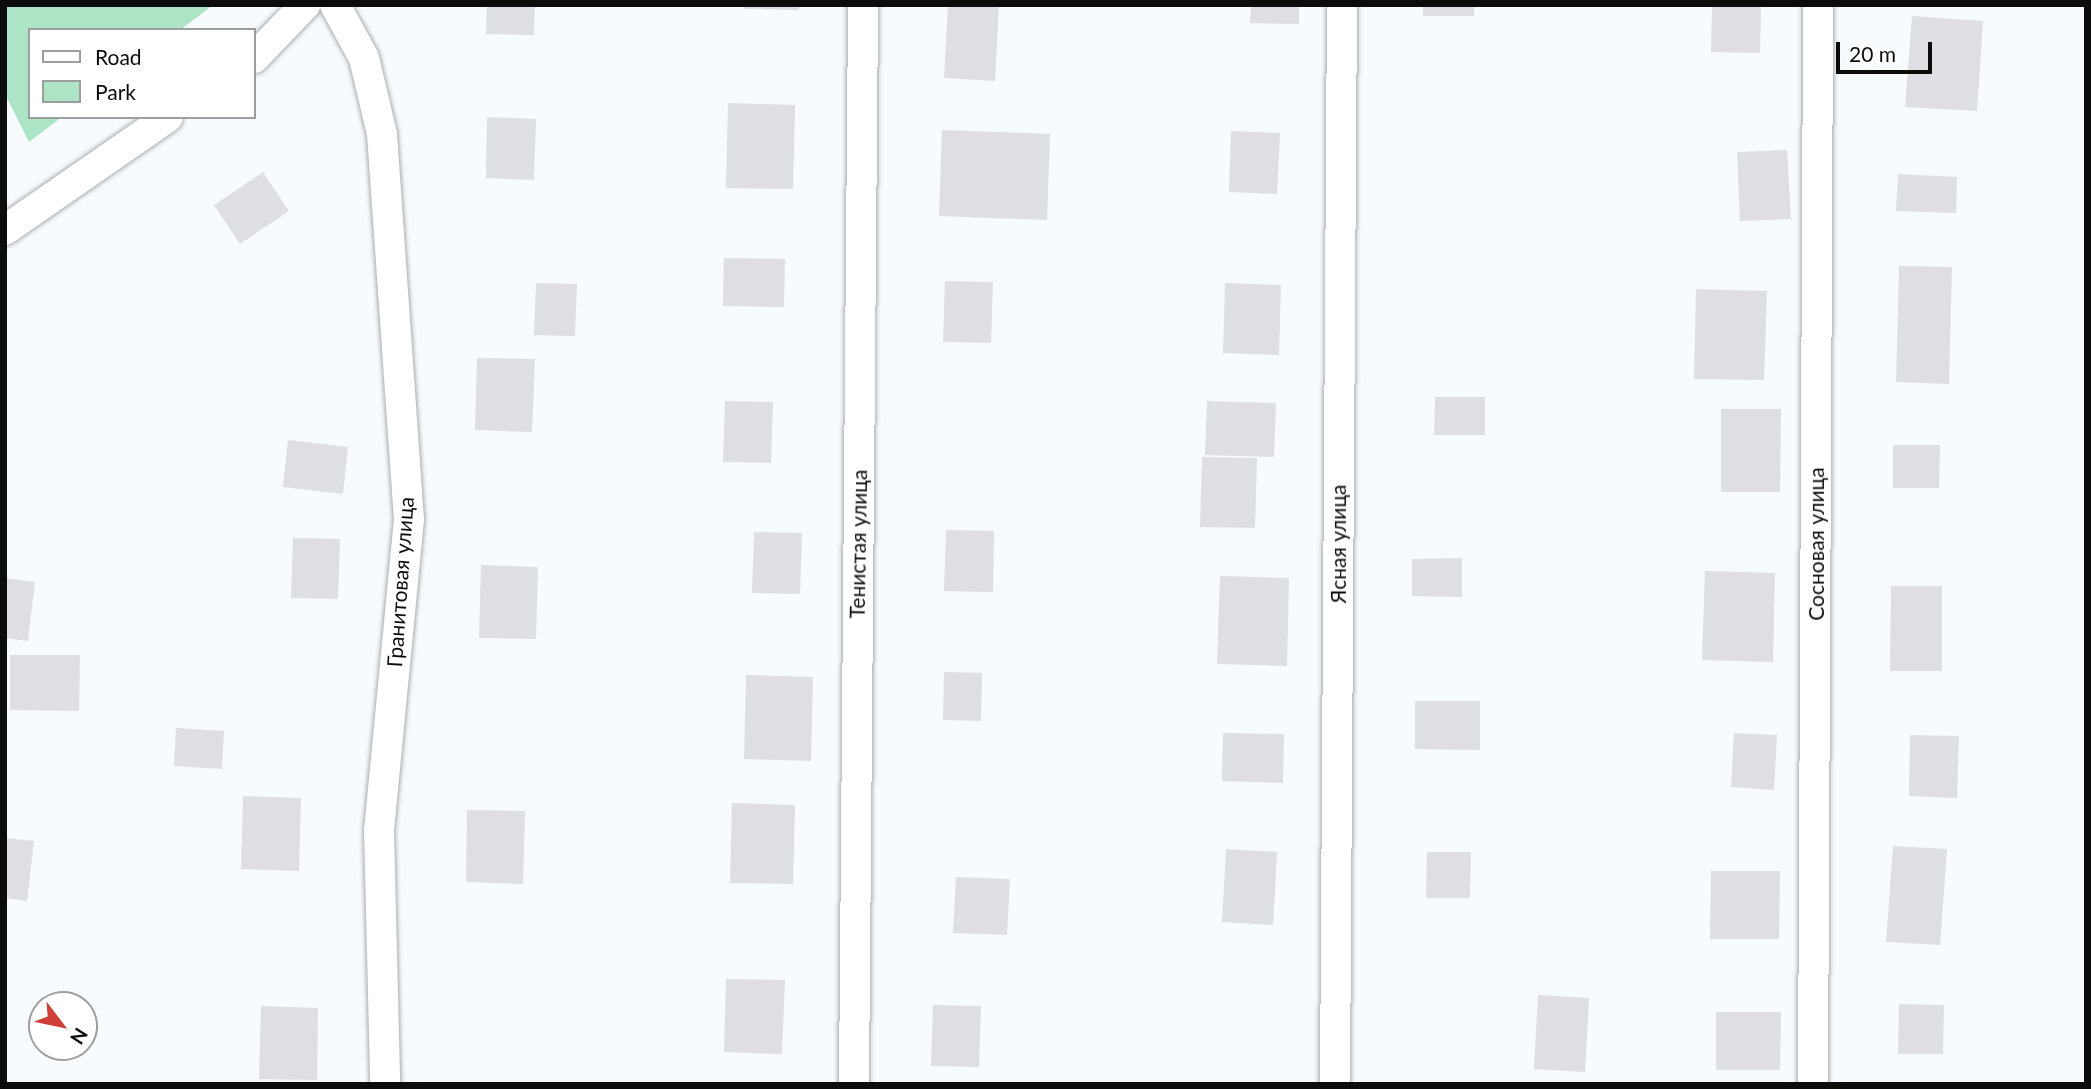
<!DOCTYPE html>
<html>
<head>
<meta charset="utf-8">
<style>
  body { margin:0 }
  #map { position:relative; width:2091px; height:1089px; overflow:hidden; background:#f7fbfd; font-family:Lato,sans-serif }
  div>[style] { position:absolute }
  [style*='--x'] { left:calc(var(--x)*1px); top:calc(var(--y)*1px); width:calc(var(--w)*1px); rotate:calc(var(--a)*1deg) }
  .green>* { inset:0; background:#ade4c5 }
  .building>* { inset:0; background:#dddfe2 }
  .roads { filter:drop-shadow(0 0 2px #abaeb0) drop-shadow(0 0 2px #abaeb0) }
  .street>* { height:30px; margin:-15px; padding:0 15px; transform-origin:15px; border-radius:15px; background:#fff }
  span { translate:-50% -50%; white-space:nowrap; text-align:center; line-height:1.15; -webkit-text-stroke:5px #fff; paint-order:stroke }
  .street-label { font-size:21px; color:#0b0d0d }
  .frame { position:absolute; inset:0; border:7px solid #0b0d0d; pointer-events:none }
  .legend { position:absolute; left:28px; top:28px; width:228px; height:91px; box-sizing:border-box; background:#fff; border:2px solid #9d9e9e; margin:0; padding:9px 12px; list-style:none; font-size:21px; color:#0b0d0d }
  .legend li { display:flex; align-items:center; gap:14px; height:35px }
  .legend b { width:35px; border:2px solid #9d9e9e }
  .north { position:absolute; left:28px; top:991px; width:70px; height:70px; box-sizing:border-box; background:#fff; border:2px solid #9d9e9e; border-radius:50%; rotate:122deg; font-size:19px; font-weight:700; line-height:28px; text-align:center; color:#0b0d0d }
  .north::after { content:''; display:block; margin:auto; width:24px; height:32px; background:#cd3f38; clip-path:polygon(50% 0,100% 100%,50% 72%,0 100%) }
  .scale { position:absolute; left:1836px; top:42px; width:96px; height:32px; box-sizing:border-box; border:4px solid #0b0d0d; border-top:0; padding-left:9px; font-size:21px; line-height:24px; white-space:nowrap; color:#0b0d0d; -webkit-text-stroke:5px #fff; paint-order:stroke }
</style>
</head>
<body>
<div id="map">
  <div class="green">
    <i style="clip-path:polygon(5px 5px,213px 5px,180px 30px,30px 30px,30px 117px,62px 117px,29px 142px,5px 94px)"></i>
  </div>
  <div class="building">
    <i style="clip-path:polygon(487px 5px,535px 5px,534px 35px,486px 34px)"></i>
    <i style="clip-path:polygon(744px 5px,799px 5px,799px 10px,744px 9px)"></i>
    <i style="clip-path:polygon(948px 5px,999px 5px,995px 81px,944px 78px)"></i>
    <i style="clip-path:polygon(1251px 5px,1299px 5px,1299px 24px,1250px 23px)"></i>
    <i style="clip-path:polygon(1423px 5px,1474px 5px,1474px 16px,1423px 16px)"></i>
    <i style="clip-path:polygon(1712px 5px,1761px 5px,1760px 53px,1711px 52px)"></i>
    <i style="clip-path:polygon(1912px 16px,1983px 21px,1977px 111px,1905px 107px)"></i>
    <i style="clip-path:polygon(728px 103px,795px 105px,793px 189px,726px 188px)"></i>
    <i style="clip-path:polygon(487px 117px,536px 119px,534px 180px,486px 178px)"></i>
    <i style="clip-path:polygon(942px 130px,1050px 134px,1047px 220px,939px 216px)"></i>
    <i style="clip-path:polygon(1231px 131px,1280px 133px,1277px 194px,1229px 192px)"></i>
    <i style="clip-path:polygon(1787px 150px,1791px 219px,1740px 221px,1737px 152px)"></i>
    <i style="clip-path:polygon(263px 172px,289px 211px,240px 244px,214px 205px)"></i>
    <i style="clip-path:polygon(1898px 174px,1957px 177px,1956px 213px,1896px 211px)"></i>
    <i style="clip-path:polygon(724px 258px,785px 259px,784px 307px,723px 306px)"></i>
    <i style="clip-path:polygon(1899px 266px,1952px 267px,1949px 384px,1896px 382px)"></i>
    <i style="clip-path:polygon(945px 281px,993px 282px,991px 343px,943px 342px)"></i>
    <i style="clip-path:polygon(536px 283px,577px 284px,575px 336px,534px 335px)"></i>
    <i style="clip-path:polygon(1225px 283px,1281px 285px,1279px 355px,1223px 353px)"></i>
    <i style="clip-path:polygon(1696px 289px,1767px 291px,1764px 380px,1694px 379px)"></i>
    <i style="clip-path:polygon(477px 358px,535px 359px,532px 432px,475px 430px)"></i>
    <i style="clip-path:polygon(1435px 397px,1485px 397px,1485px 435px,1434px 435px)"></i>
    <i style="clip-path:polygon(725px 401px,773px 402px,771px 463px,723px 462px)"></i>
    <i style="clip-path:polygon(1207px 401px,1276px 403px,1274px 457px,1205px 455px)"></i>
    <i style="clip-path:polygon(1721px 409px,1781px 409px,1780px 492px,1721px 492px)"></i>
    <i style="clip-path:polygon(288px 440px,348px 447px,343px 494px,283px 487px)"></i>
    <i style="clip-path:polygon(1893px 445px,1940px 445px,1939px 488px,1893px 488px)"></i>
    <i style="clip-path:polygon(1202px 457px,1257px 458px,1255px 528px,1200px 527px)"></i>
    <i style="clip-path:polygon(946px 530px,994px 531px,993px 592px,944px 591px)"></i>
    <i style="clip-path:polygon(754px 532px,802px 533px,800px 594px,752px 593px)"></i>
    <i style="clip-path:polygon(293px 538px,340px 539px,338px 599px,291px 598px)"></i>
    <i style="clip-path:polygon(1462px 558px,1462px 597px,1412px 596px,1412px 559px)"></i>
    <i style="clip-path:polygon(481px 565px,538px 567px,536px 639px,479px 638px)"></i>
    <i style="clip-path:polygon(1705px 571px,1775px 573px,1773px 662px,1702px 660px)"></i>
    <i style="clip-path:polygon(1220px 576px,1289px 578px,1287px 666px,1217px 664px)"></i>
    <i style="clip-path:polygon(5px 578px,35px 582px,28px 641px,5px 638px)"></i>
    <i style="clip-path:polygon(1891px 586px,1942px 586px,1942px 671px,1890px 671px)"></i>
    <i style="clip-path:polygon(10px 655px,80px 655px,79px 711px,10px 710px)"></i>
    <i style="clip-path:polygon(944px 672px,982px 673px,981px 721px,943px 720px)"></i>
    <i style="clip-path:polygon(746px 675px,813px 677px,811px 761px,744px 759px)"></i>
    <i style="clip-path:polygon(1415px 701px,1480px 701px,1480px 750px,1415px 749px)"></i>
    <i style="clip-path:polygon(176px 728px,224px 731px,222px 769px,174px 766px)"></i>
    <i style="clip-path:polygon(1223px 733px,1284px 734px,1283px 783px,1222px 781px)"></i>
    <i style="clip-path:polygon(1734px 733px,1777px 735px,1774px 790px,1731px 787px)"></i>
    <i style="clip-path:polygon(1910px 735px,1959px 736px,1957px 798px,1909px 796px)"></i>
    <i style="clip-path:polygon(243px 796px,301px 798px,299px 871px,241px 869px)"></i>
    <i style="clip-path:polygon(732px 803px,795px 805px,793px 884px,730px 883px)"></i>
    <i style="clip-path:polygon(467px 810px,525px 811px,523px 884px,466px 882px)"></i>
    <i style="clip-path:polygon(5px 838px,34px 841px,27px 901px,5px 898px)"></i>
    <i style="clip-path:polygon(1893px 846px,1947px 849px,1940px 945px,1886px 942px)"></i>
    <i style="clip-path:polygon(1226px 849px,1277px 852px,1273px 925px,1222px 922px)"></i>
    <i style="clip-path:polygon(1427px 852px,1471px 852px,1470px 898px,1426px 898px)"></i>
    <i style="clip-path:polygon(1711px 871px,1780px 871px,1779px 939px,1710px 939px)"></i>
    <i style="clip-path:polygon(956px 877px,1010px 879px,1007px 935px,953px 933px)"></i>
    <i style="clip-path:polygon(726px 979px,785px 980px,782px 1054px,724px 1052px)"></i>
    <i style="clip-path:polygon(1538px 995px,1589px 998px,1585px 1072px,1534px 1069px)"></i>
    <i style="clip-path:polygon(1899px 1004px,1944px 1005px,1943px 1054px,1898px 1054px)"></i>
    <i style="clip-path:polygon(933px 1005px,981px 1006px,979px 1067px,931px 1066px)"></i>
    <i style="clip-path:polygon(261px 1006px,318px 1008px,317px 1080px,259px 1079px)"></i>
    <i style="clip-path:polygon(1716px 1012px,1781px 1012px,1780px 1070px,1716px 1070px)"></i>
  </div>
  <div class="roads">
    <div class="street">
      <i style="--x:335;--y:5;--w:60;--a:61.3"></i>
      <i style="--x:364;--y:58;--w:78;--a:76.7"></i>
      <i style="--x:382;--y:134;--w:386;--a:86"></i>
      <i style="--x:409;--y:519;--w:312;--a:95.5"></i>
      <i style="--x:379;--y:830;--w:254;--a:88.6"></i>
      <i style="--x:254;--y:58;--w:74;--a:-46.1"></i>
      <i style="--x:5;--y:230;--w:198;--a:-34.7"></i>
      <i style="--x:854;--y:1084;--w:1079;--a:-89.52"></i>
      <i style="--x:1335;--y:1084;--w:1079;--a:-89.63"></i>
      <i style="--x:1813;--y:1084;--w:1079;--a:-89.73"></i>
    </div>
  </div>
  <div class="street-label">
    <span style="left:858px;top:544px;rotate:-89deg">Тенистая улица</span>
    <span style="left:1338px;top:544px;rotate:-90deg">Ясная улица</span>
    <span style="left:1816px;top:544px;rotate:-90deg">Сосновая улица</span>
    <span style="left:400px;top:582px;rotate:-86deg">Гранитовая улица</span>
  </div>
  <div class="frame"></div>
  <ul class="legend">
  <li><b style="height:9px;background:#fff"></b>Road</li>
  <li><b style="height:19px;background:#ade4c5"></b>Park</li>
  </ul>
  <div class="north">N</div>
  <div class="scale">20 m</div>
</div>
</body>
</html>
